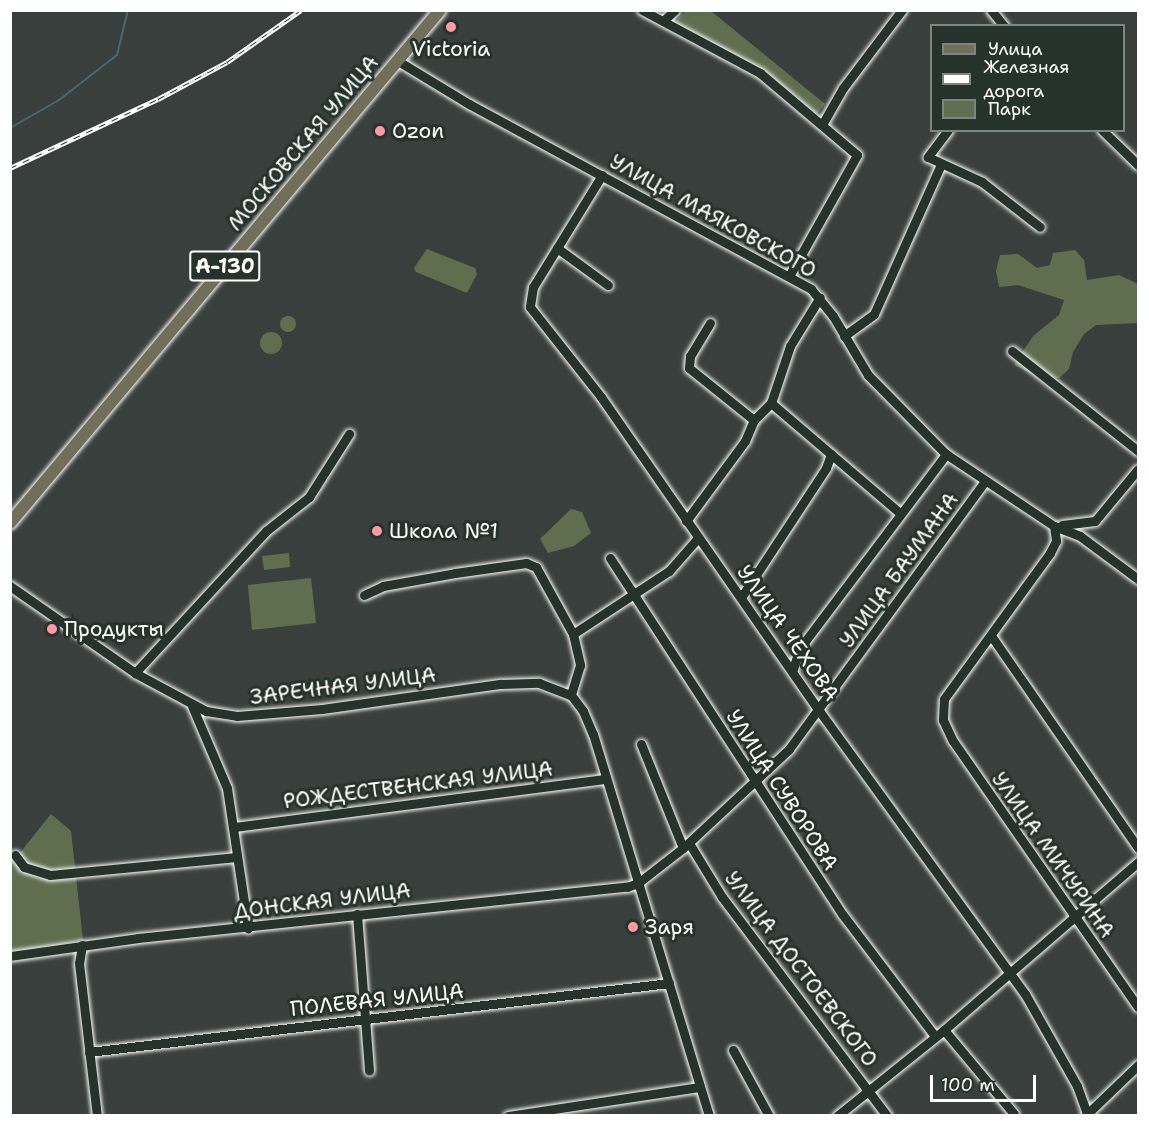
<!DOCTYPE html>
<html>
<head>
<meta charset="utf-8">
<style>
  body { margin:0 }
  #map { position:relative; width:1149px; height:1126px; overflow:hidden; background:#393f3c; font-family:"Shantell Sans",sans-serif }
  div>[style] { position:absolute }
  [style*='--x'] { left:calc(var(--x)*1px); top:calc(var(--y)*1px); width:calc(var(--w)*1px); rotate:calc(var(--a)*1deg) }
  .green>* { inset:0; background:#606e50 }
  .round { border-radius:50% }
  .stream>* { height:2px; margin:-1px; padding:0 1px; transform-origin:1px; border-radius:1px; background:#496870 }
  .roads { filter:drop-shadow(0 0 2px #fff) drop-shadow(0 0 2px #fff) }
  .minor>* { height:9px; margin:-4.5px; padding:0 4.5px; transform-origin:4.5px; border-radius:4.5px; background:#26332d }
  .major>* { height:12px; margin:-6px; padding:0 6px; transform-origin:6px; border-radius:6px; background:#716e59 }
  .rail>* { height:4.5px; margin-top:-2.25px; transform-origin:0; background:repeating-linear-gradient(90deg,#26332d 0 7px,#fff 0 14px); box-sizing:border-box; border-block:2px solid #fff }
  .dots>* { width:16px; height:16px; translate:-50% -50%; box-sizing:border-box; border:3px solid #26332d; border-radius:50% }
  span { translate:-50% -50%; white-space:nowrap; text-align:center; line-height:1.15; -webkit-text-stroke:6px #26332d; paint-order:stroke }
  .shield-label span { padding:2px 4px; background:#26332d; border:2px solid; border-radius:4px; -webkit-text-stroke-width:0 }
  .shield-label { font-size:20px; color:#fff; font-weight:700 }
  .poi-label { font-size:21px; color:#fff }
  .left { translate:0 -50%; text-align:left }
  .street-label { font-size:21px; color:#fff }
  .frame { position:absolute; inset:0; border:12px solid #fff; pointer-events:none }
  .legend { position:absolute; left:930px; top:24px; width:195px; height:108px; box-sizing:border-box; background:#26332d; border:2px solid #7d8581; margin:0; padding:8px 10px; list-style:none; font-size:18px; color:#fff }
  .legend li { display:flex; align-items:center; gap:12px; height:30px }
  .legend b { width:30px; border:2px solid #7d8581 }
  .scale { position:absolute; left:930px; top:1075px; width:106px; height:27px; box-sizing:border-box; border:3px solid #fff; border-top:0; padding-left:8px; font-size:18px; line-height:21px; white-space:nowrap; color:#fff; -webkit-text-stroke:4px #26332d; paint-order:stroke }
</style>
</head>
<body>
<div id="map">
  <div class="green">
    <i style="clip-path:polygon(686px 11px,711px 11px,825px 104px,816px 115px,760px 70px,674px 23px)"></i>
    <i style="clip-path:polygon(427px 249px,475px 268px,477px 274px,467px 293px,416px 272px,414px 268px)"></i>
    <i style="clip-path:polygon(1075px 250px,1084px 260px,1087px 280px,1119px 275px,1138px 284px,1138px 323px,1096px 325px,1084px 334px,1073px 352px,1069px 369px,1059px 378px,1036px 376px,1014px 365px,1033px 336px,1059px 315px,1064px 300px,1018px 285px,999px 287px,996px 271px,1000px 255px,1018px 254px,1037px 268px,1050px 265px,1053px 253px)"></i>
    <i class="round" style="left:280px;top:316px;width:16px;height:16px"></i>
    <i class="round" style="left:260px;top:332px;width:22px;height:22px"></i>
    <i style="clip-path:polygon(571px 509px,582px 512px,591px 533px,574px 546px,548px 553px,540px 539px)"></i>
    <i style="clip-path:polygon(289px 553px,290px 567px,264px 570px,262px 556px)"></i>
    <i style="clip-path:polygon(311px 578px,316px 623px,252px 630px,248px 585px)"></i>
    <i style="clip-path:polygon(51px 814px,71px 831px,83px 940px,11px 953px,11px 856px,15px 859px)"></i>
  </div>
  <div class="stream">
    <i style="--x:10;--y:128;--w:56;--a:-29.7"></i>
    <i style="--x:59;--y:100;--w:73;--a:-37.8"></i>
    <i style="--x:117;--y:55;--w:46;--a:-76.3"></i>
  </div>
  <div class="roads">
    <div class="minor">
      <i style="--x:642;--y:10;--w:134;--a:28.1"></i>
      <i style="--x:760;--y:73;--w:127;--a:40.2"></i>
      <i style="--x:857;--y:155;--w:139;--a:119.3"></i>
      <i style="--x:991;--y:10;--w:21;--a:51"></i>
      <i style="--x:663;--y:21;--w:16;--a:-43"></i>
      <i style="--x:398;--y:61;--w:83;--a:31.2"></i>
      <i style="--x:469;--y:104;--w:389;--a:28.4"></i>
      <i style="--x:811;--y:289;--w:35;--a:51"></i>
      <i style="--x:833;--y:316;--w:69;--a:59.3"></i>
      <i style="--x:868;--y:375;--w:111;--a:45.4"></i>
      <i style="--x:946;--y:454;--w:130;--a:33.7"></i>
      <i style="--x:1054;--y:526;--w:28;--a:21"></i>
      <i style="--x:1080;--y:536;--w:72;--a:36.6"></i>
      <i style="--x:823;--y:123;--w:40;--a:-60.3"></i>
      <i style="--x:843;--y:88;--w:98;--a:-52.9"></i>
      <i style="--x:948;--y:130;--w:34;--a:127"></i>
      <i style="--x:928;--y:157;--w:60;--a:24.8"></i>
      <i style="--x:982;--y:182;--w:73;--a:37.8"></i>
      <i style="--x:1102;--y:130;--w:50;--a:44.2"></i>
      <i style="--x:602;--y:175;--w:132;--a:121.6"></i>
      <i style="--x:533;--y:287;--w:20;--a:99"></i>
      <i style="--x:530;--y:307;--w:115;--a:51.7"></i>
      <i style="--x:601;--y:397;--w:384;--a:55.2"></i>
      <i style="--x:820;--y:712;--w:349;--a:54"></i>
      <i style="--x:1025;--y:994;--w:106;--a:60.5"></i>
      <i style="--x:1077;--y:1086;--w:30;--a:70"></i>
      <i style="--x:557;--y:248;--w:63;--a:36"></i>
      <i style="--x:710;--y:323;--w:39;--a:121"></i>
      <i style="--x:690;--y:356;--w:12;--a:95"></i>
      <i style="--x:689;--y:368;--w:83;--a:38.7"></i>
      <i style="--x:844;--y:336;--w:37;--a:-36"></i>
      <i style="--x:874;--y:314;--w:164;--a:-65.9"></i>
      <i style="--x:1012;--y:351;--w:161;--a:38.4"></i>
      <i style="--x:771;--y:403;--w:170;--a:40.5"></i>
      <i style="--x:686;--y:521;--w:99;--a:-53.6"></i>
      <i style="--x:745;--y:441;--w:23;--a:-67"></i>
      <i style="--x:754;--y:420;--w:24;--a:-45"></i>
      <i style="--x:771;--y:403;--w:60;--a:-71.6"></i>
      <i style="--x:790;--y:346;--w:57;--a:-58.5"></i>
      <i style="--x:1062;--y:525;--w:33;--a:-7"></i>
      <i style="--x:1095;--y:521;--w:67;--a:-50.4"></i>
      <i style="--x:1054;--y:526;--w:15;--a:82"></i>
      <i style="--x:1056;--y:541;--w:13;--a:117"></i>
      <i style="--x:1050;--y:553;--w:180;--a:126"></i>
      <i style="--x:944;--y:699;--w:21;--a:93"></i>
      <i style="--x:943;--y:720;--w:23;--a:65"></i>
      <i style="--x:953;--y:741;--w:324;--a:55.2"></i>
      <i style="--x:610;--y:558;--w:426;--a:56.9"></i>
      <i style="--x:843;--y:915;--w:151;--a:52.8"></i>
      <i style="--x:10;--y:586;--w:152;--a:34.8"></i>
      <i style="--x:135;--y:673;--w:81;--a:28.2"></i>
      <i style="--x:206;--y:711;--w:31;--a:9"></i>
      <i style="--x:237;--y:716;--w:85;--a:-4.7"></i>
      <i style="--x:322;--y:709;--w:181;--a:-8"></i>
      <i style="--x:501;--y:684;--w:38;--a:-2"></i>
      <i style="--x:539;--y:683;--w:34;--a:21"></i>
      <i style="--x:364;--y:595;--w:21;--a:-25"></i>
      <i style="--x:383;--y:586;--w:73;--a:-10.2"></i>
      <i style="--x:455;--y:573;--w:72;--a:-8"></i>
      <i style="--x:526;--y:563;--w:11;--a:22"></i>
      <i style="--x:536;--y:567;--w:77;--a:61.1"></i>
      <i style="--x:573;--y:634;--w:32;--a:77"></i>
      <i style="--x:580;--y:665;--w:31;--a:107"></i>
      <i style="--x:742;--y:596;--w:153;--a:-56.7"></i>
      <i style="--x:826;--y:468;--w:15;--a:-70"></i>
      <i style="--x:573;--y:634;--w:115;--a:-33.3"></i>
      <i style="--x:669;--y:571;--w:44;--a:-48.7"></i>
      <i style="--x:992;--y:637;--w:257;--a:55.3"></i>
      <i style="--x:793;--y:669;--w:22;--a:-72"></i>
      <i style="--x:800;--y:648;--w:243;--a:-53"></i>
      <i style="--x:135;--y:673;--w:193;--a:-47.3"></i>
      <i style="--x:266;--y:531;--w:55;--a:-38.3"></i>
      <i style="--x:309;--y:497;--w:75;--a:-57.6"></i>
      <i style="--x:571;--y:695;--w:20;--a:53"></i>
      <i style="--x:583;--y:711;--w:25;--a:67"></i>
      <i style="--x:593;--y:734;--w:399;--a:73.1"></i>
      <i style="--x:192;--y:706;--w:89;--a:66.9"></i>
      <i style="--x:227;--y:788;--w:142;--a:81.5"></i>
      <i style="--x:641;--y:744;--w:112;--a:68"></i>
      <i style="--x:235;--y:827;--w:374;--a:-7.4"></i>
      <i style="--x:689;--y:843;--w:63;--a:58.6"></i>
      <i style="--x:722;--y:897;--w:274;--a:53"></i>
      <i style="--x:15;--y:855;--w:15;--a:53"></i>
      <i style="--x:24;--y:867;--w:27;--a:17"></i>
      <i style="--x:50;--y:875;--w:188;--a:-5.5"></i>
      <i style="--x:357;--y:914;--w:157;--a:85.6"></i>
      <i style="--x:82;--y:945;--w:18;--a:99"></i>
      <i style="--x:79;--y:963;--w:154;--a:83.3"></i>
      <i style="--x:10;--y:956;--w:129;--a:-8"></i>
      <i style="--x:138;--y:938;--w:492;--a:-6"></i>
      <i style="--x:627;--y:887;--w:12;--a:-20"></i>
      <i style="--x:638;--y:883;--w:57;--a:-37.9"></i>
      <i style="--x:683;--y:848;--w:145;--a:-43"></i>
      <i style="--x:789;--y:749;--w:332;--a:-53.8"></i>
      <i style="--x:944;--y:1030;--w:109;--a:50.2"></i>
      <i style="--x:733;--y:1050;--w:75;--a:61.4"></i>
      <i style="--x:89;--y:1052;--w:584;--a:-6.78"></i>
      <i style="--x:508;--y:1116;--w:194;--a:-8.6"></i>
      <i style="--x:837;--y:1116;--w:137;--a:-38.8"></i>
      <i style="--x:944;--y:1030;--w:257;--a:-40.9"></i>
      <i style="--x:1085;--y:1116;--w:74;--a:-43.9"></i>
    </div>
    <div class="major">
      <i style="--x:10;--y:523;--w:669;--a:-50.03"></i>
    </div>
  </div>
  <div class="rail">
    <i style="--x:10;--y:168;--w:163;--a:-25"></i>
    <i style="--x:158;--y:99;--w:78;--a:-28.2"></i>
    <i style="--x:227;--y:62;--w:90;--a:-35.1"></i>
  </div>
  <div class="dots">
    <i style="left:451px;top:27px;background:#ff9aa2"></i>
    <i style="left:380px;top:131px;background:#ff9aa2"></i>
    <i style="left:377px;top:531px;background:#ff9aa2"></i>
    <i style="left:52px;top:629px;background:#ff9aa2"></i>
    <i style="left:633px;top:927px;background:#ff9aa2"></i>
  </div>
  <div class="shield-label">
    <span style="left:225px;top:266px">А-130</span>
  </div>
  <div class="poi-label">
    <span style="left:451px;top:49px">Victoria</span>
    <span class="left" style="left:392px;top:131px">Ozon</span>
    <span class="left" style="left:389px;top:531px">Школа №1</span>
    <span class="left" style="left:64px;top:629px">Продукты</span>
    <span class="left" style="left:645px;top:927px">Заря</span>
  </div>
  <div class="street-label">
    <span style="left:303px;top:143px;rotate:-50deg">МОСКОВСКАЯ УЛИЦА</span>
    <span style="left:713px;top:216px;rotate:29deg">УЛИЦА МАЯКОВСКОГО</span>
    <span style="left:899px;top:570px;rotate:-54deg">УЛИЦА БАУМАНА</span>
    <span style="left:788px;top:633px;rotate:55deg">УЛИЦА ЧЕХОВА</span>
    <span style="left:343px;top:686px;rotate:-7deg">ЗАРЕЧНАЯ УЛИЦА</span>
    <span style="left:418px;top:785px;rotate:-7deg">РОЖДЕСТВЕНСКАЯ УЛИЦА</span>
    <span style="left:782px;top:790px;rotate:57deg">УЛИЦА СУВОРОВА</span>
    <span style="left:1053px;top:855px;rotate:55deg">УЛИЦА МИЧУРИНА</span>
    <span style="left:322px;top:901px;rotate:-7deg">ДОНСКАЯ УЛИЦА</span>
    <span style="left:801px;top:969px;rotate:53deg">УЛИЦА ДОСТОЕВСКОГО</span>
    <span style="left:377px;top:1000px;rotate:-6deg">ПОЛЕВАЯ УЛИЦА</span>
  </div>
  <div class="frame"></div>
  <ul class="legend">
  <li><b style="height:8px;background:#716e59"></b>Улица</li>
  <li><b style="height:8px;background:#fff"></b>Железная дорога</li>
  <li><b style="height:16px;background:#606e50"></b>Парк</li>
  </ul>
  <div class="scale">100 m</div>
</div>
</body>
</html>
